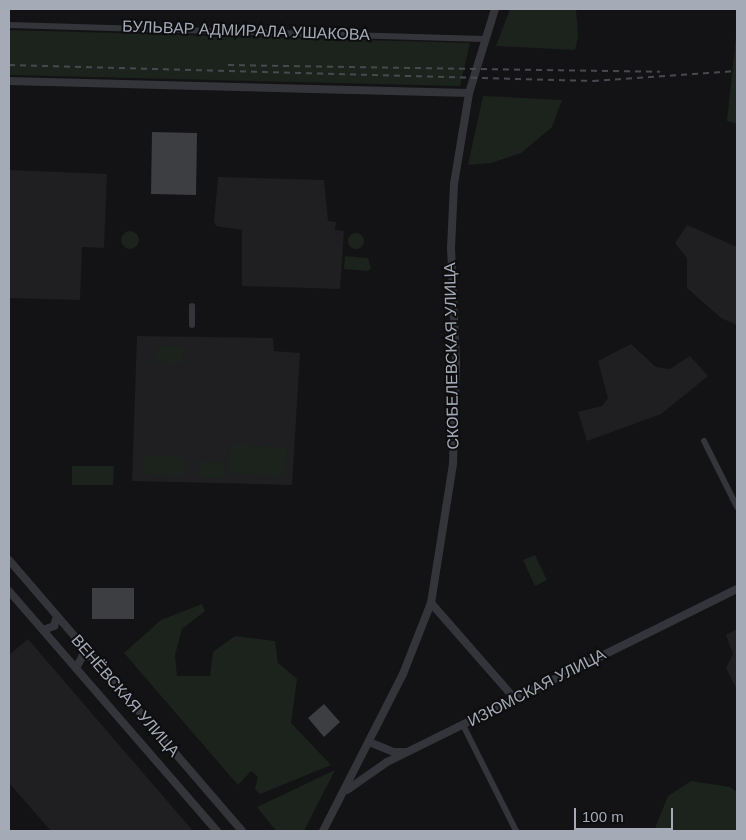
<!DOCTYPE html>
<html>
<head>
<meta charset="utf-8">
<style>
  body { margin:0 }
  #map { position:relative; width:746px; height:840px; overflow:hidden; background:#131315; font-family:Arial,sans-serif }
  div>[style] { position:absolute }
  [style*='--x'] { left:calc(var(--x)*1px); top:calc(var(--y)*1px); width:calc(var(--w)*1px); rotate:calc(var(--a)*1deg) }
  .built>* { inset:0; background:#1f1f22 }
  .green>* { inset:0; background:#1b231c }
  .round { border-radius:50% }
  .building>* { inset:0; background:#3d3e42 }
  .minor>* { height:6px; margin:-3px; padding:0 3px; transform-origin:3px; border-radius:3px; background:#34353a }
  .tertiary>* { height:8px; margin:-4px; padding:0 4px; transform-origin:4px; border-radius:4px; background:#34353a }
  .rail>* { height:2px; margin-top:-1px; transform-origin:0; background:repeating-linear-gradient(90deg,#47494f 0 6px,transparent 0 11px) }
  span { translate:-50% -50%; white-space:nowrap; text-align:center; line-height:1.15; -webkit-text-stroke:4px #0e0e10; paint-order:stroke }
  .street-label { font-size:16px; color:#a4aab6 }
  .frame { position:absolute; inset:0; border:10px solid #a4aab6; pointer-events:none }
  .scale { position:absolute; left:574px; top:808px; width:99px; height:22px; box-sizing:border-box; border:2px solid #a4aab6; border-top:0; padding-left:6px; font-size:15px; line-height:18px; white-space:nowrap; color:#a4aab6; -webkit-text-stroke:4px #0e0e10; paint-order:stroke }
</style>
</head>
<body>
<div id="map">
  <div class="built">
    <i style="clip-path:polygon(9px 170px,107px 174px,104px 248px,82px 247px,80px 300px,9px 298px)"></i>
    <i style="clip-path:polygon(218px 177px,324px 180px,328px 221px,336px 222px,335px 230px,344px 231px,340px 289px,242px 286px,242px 230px,216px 226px,214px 222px)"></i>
    <i style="clip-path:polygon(687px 225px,737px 247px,737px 325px,721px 318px,687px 288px,687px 258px,675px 243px)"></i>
    <i style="clip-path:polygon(137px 336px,273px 338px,274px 351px,300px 353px,292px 485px,132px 481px)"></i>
    <i style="clip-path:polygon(631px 344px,656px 367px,670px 369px,690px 356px,708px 376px,661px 414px,587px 441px,578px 412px,602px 406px,608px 398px,598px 361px)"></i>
    <i style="clip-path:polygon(737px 629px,737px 690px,726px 668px,733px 654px,726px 635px)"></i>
    <i style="clip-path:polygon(28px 639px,119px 745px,193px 831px,51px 831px,9px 783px,9px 655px)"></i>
  </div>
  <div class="green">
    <i style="clip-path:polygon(510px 9px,576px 9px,578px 37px,575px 50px,496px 46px)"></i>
    <i style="clip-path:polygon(737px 27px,737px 124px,727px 121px)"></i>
    <i style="clip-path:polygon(9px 30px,470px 43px,460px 86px,9px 75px)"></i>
    <i style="clip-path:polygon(483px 96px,562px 100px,552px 127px,521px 153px,491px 163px,468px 165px)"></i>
    <i class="round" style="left:121px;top:231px;width:18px;height:18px"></i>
    <i class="round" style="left:348px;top:233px;width:16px;height:16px"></i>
    <i style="clip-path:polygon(345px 256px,368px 258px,371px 268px,368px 271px,344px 269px)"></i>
    <i style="clip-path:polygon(157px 346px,183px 347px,182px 364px,156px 362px)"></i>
    <i style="clip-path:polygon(230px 444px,287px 448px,285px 476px,228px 473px)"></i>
    <i style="clip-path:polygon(145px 456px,185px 457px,184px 476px,144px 474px)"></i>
    <i style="clip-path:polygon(199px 461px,225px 462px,224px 479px,198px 477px)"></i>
    <i style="clip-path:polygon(72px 466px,114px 466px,113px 485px,72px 485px)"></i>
    <i style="clip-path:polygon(535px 555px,547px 580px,535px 586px,523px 560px)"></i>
    <i style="clip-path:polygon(202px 604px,205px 611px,182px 629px,175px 655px,177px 676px,210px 676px,213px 652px,235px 636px,275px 641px,278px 663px,297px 679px,291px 723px,331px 765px,260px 794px,255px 789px,258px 777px,251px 771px,238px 785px,124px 653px,161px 620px)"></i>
    <i style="clip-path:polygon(335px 770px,304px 831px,276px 831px,257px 807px)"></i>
    <i style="clip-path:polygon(691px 781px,730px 787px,737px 792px,737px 831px,654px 831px,668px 796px)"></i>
  </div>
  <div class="building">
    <i style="clip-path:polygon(152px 132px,197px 133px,196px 195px,151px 194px)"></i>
    <i style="clip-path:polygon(92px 588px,134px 588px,134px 619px,92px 619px)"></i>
    <i style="clip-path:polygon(324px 704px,340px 722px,324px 737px,308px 718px)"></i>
  </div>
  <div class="minor">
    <i style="--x:9;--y:25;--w:475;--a:1.7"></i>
    <i style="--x:192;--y:325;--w:19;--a:-90"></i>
    <i style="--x:704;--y:441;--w:74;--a:63.4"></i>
    <i style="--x:463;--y:725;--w:119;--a:63.4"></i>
  </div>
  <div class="tertiary">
    <i style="--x:9;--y:81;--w:460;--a:1.5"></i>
    <i style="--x:9;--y:560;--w:357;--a:49.3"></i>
    <i style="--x:9;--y:591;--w:318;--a:49.1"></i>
    <i style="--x:431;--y:603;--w:128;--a:48.8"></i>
    <i style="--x:43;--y:630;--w:12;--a:-20"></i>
    <i style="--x:54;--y:626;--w:10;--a:-73"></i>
    <i style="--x:76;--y:668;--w:13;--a:-61"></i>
    <i style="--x:82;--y:657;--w:9;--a:-6"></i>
    <i style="--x:369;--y:742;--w:27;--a:22"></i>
    <i style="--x:394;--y:752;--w:11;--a:0"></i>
    <i style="--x:347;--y:790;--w:49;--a:-35"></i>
    <i style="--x:387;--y:762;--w:390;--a:-26.3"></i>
    <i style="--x:323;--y:831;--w:176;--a:-63"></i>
    <i style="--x:403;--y:674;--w:76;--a:-68.5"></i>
    <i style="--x:431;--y:603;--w:141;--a:-81"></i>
    <i style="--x:453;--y:464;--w:102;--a:-88.3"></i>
    <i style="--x:456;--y:362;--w:114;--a:-92.5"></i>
    <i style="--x:451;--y:248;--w:64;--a:-87.3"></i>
    <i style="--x:454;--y:184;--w:92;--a:-80.6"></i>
    <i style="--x:469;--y:93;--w:88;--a:-72.8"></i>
  </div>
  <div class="rail">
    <i style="--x:9;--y:65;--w:584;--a:1.57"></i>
    <i style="--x:593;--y:81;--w:144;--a:-4"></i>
    <i style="--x:228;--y:65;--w:432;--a:0.9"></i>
  </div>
  <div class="street-label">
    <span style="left:246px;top:31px;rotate:2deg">БУЛЬВАР АДМИРАЛА УШАКОВА</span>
    <span style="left:452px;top:356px;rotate:-91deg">СКОБЕЛЕВСКАЯ УЛИЦА</span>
    <span style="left:537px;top:688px;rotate:-27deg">ИЗЮМСКАЯ УЛИЦА</span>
    <span style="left:125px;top:696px;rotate:49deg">ВЕНЁВСКАЯ УЛИЦА</span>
  </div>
  <div class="frame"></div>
  <div class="scale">100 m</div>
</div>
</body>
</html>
